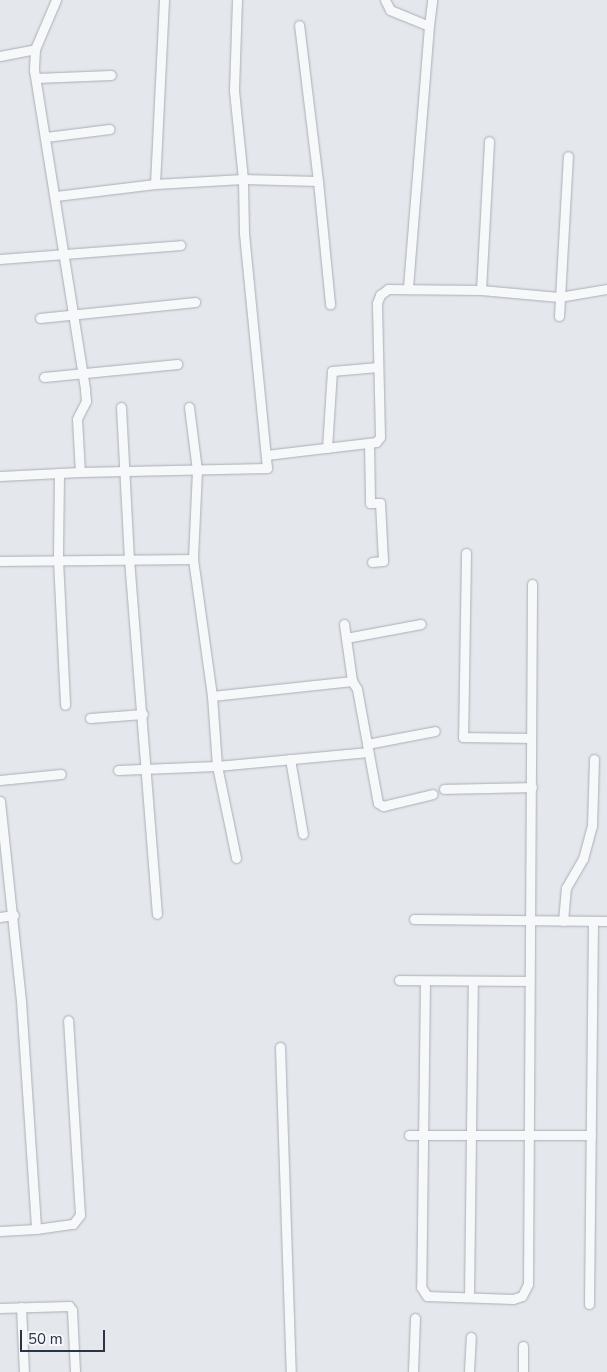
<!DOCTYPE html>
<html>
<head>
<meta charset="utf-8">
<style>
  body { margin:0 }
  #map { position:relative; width:607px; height:1372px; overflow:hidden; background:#e4e7ec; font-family:"Nunito Sans",sans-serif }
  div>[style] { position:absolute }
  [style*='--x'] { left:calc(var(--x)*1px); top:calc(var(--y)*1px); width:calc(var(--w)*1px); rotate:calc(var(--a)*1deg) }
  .roads { filter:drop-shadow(0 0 1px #a9aeb7) drop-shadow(0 0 1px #a9aeb7) }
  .street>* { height:9px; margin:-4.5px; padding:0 4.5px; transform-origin:4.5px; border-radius:4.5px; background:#f7f8fa }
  span { translate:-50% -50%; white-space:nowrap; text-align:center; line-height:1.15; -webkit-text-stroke:4px #f4f6f9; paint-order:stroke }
  .scale { position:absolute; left:20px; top:1330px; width:85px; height:22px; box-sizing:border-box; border:2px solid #2b3445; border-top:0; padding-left:6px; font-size:15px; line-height:18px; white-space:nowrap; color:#2b3445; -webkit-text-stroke:4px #f4f6f9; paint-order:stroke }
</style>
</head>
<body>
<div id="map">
  <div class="roads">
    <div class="street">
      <i style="--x:56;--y:0;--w:53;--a:113.2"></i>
      <i style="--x:35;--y:49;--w:21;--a:93"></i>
      <i style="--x:34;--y:70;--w:324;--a:80.9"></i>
      <i style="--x:85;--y:390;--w:11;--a:85"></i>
      <i style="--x:86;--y:401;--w:20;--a:117"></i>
      <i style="--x:77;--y:419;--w:53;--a:86.8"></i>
      <i style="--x:80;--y:472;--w:187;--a:-1.2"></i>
      <i style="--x:267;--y:468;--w:236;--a:-95.6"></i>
      <i style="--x:244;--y:233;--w:54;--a:-91.1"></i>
      <i style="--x:243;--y:179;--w:89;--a:-95.8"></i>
      <i style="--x:234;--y:90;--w:90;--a:-88.1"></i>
      <i style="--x:385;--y:0;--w:11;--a:63"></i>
      <i style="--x:390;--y:10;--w:42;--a:22.3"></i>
      <i style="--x:429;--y:26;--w:264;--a:94.6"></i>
      <i style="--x:429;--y:26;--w:26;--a:-83"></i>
      <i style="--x:0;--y:56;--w:36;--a:-11"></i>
      <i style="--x:36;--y:78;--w:75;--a:-2.3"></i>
      <i style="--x:46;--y:137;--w:64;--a:-7.2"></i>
      <i style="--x:318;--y:181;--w:124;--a:84.4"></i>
      <i style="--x:155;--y:184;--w:184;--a:-87.2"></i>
      <i style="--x:56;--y:196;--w:100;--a:-6.9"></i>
      <i style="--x:155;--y:184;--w:88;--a:-3.3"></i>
      <i style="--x:243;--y:179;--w:75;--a:1.5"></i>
      <i style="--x:318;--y:181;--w:157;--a:-96.9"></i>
      <i style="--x:0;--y:259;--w:181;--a:-4.4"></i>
      <i style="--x:481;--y:290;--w:149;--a:-86.9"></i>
      <i style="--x:559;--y:316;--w:160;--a:-86.8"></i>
      <i style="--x:40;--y:318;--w:156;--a:-5.9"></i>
      <i style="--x:44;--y:377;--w:134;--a:-5.6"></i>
      <i style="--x:121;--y:407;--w:152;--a:87"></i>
      <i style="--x:129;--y:559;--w:356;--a:85.5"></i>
      <i style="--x:189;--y:407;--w:64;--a:82.8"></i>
      <i style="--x:197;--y:470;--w:89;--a:92.6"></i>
      <i style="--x:193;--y:559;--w:138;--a:82.1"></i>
      <i style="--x:212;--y:696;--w:70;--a:85.9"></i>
      <i style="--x:217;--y:766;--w:94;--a:78.3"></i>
      <i style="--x:369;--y:443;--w:60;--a:89"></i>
      <i style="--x:370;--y:503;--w:10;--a:0"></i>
      <i style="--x:380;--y:503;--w:58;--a:87"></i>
      <i style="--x:383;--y:561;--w:11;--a:175"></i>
      <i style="--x:327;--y:448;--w:77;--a:-86.3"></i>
      <i style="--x:332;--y:371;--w:46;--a:-5"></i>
      <i style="--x:266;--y:455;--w:111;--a:-6.7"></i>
      <i style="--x:376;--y:442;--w:6;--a:-51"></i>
      <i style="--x:380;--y:437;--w:134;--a:-91.3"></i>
      <i style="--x:377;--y:303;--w:9;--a:-69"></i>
      <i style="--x:380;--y:295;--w:10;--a:-37"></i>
      <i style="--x:388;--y:289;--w:93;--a:0.6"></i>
      <i style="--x:481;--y:290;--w:78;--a:5.1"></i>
      <i style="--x:559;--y:297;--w:49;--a:-9.5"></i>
      <i style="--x:59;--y:473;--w:87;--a:90.7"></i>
      <i style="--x:58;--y:560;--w:145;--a:87.2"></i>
      <i style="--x:0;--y:476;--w:80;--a:-2.9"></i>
      <i style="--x:466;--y:553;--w:184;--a:90.9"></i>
      <i style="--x:463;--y:737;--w:68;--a:0.8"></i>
      <i style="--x:0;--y:561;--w:193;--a:-0.6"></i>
      <i style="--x:344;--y:624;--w:58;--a:82"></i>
      <i style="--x:346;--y:638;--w:76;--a:-10.6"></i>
      <i style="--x:212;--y:696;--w:141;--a:-6.1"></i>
      <i style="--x:352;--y:681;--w:9;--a:58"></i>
      <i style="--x:357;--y:689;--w:116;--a:79.6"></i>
      <i style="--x:378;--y:803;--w:6;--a:31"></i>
      <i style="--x:383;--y:806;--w:51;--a:-13.5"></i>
      <i style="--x:90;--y:718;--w:53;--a:-4.3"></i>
      <i style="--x:367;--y:744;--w:69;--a:-10.8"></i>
      <i style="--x:290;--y:759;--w:76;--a:80.2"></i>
      <i style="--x:118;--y:770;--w:99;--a:-2.3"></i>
      <i style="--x:217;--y:766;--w:152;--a:-5.3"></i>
      <i style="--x:0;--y:780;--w:61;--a:-5.6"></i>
      <i style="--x:444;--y:789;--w:88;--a:-1.3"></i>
      <i style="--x:0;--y:801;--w:201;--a:84"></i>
      <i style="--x:21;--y:1001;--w:228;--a:86.2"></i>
      <i style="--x:36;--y:1229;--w:36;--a:177"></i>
      <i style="--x:0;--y:917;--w:14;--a:-8"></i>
      <i style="--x:414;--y:919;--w:193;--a:0.6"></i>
      <i style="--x:563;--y:921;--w:33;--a:-85"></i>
      <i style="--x:566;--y:888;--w:34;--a:-60"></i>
      <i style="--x:583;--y:859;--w:34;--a:-75"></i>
      <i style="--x:592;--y:826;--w:67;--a:-88.3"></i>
      <i style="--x:399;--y:980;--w:130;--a:0.4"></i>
      <i style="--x:425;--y:981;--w:306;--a:90.7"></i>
      <i style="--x:421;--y:1287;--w:11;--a:56"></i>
      <i style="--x:427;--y:1296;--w:86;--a:2"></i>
      <i style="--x:513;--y:1299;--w:9;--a:-18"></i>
      <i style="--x:522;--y:1296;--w:13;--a:-63"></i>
      <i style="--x:528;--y:1284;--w:700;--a:-89.67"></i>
      <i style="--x:280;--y:1047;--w:325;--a:88.1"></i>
      <i style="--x:409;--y:1135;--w:182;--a:0"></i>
      <i style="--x:36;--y:1229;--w:37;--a:-8"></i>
      <i style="--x:73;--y:1224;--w:11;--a:-52"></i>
      <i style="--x:80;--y:1215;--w:195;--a:-93.5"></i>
      <i style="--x:469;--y:1297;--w:316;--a:-89.3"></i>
      <i style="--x:589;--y:1304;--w:383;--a:-89.4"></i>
      <i style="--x:21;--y:1307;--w:65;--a:87.4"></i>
      <i style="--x:0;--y:1308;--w:69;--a:-1.7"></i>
      <i style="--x:69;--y:1306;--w:5;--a:53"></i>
      <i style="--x:72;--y:1310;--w:62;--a:87.2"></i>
      <i style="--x:413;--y:1372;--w:54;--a:-87.9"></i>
      <i style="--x:469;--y:1372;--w:35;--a:-87"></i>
      <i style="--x:523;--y:1372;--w:26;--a:-90"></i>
    </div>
  </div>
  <div class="scale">50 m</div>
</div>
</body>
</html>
